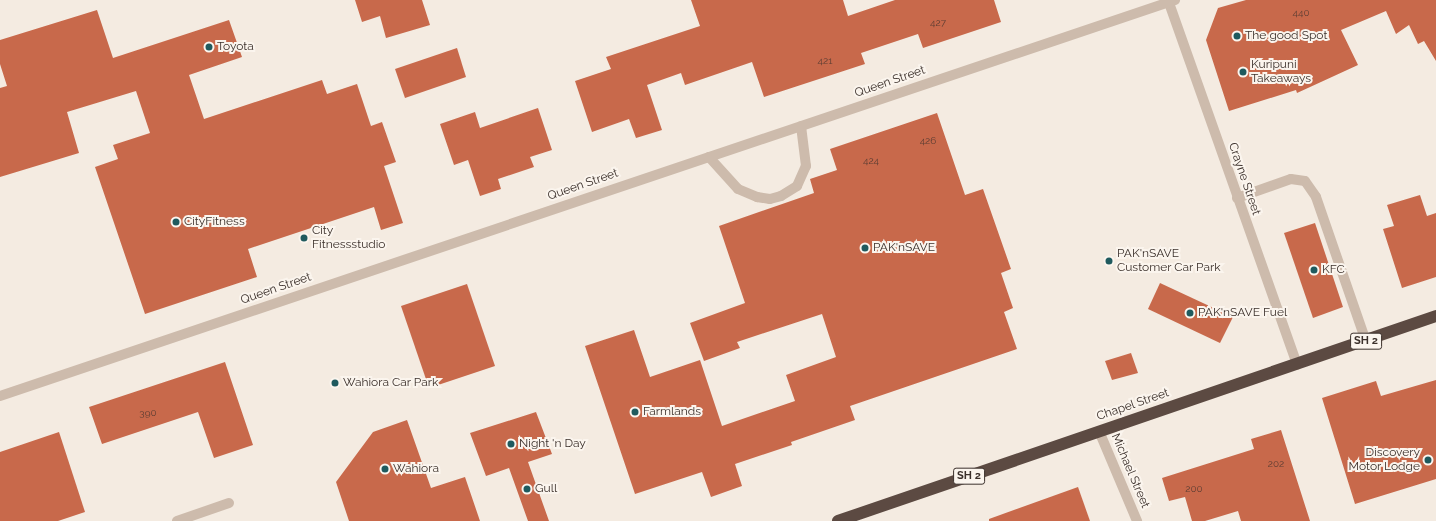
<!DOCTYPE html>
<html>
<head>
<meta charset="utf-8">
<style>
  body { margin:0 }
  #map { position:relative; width:1436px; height:521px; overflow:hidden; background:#f4ebe1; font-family:Raleway,sans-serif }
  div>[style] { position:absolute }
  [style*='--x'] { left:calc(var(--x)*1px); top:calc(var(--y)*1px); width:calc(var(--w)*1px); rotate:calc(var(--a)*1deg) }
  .building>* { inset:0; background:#c8694b }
  .minor>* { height:10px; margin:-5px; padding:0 5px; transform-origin:5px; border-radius:5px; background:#cdbbac }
  .highway>* { height:12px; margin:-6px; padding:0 6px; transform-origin:6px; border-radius:6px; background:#5c4a42 }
  .dots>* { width:11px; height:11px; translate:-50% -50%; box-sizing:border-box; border:2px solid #fbf5ee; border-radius:50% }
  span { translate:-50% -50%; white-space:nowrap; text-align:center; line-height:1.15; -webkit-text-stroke:4px #fbf5ee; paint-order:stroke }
  .number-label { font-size:10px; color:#5e3e33 }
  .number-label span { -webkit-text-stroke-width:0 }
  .shield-label span { padding:1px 3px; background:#fbf5ee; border:1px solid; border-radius:3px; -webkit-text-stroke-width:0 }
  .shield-label { font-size:11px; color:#3b302b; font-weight:700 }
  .poi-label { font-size:12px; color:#3b302b }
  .left { translate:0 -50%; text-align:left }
  .right { translate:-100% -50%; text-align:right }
  .street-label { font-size:12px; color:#3b302b }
</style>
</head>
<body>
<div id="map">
  <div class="building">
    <i style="clip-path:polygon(355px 0,422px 0,430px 25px,386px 38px,380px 16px,362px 22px)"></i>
    <i style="clip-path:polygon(691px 0,843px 0,848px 16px,895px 0,994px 0,1001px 22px,923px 48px,918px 34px,861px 53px,865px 64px,764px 97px,752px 62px,685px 85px,681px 73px,647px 85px,662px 130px,636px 138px,629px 119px,592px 132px,575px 81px,611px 69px,606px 57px,700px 26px)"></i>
    <i style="clip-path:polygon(1246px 0,1436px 0,1436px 61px,1424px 41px,1418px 44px,1409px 25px,1396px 34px,1386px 11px,1341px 30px,1358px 65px,1297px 93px,1296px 90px,1229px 111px,1206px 40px,1218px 8px)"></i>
    <i style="clip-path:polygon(97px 10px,113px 58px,229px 20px,242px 57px,189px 75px,204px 119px,322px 80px,327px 94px,357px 84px,371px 126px,382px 122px,396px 162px,384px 166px,403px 223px,381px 230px,374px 207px,248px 249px,257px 277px,145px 314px,95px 167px,118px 159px,113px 145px,150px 133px,136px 91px,67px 112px,79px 153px,0 177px,0 88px,7px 86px,0 64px,0 40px)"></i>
    <i style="clip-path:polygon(457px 48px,466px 77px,405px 98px,395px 69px)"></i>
    <i style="clip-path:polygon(538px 108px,552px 150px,530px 157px,534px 167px,498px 179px,501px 189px,480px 196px,468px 160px,454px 165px,440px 124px,475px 112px,480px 128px)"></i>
    <i style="clip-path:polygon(937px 113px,965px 195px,983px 189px,1011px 269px,1001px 273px,1013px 308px,1004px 312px,1017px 349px,850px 406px,855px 420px,791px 442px,792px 445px,735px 464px,742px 486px,711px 497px,702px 472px,635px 494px,585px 346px,634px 330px,650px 377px,700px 360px,722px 426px,795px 401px,786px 375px,836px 357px,822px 314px,737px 342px,740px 348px,704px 361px,690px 323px,745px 303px,719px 226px,814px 193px,810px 179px,837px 170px,830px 149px)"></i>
    <i style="clip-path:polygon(1420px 195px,1427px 216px,1436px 213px,1436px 277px,1402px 288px,1383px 229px,1394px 226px,1387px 205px)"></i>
    <i style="clip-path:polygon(1315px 223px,1343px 307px,1313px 318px,1284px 233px)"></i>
    <i style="clip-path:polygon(1160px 283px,1233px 317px,1220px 343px,1148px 309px)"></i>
    <i style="clip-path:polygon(467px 284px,495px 366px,429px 388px,401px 306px)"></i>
    <i style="clip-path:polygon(1131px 353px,1138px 373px,1112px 380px,1105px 361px)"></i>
    <i style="clip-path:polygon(225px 362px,253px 445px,214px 458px,198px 412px,102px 444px,89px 407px)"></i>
    <i style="clip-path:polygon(1436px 380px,1436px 479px,1355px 504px,1322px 398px,1376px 381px,1381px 396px)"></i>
    <i style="clip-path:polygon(536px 412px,552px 454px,528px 462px,549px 521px,528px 521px,509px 468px,486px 476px,470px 433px)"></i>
    <i style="clip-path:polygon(407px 420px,431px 488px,465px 477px,480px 521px,349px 521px,336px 482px,373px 432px)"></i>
    <i style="clip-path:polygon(1281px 430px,1310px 521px,1241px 521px,1238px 511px,1205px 521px,1192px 521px,1185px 497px,1169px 501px,1162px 478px,1254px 449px,1251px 439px)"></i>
    <i style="clip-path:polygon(59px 432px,85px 512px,58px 521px,0 521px,0 452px)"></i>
    <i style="clip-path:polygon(1078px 487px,1090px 521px,989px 521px,989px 519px)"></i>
  </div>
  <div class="minor">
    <i style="--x:1168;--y:0;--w:387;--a:70.5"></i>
    <i style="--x:709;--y:157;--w:43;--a:47.8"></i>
    <i style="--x:738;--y:189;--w:21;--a:23"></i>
    <i style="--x:757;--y:197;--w:13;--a:9"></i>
    <i style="--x:770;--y:199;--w:11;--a:-15"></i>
    <i style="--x:781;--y:196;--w:19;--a:-32"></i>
    <i style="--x:797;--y:186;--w:22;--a:-66"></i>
    <i style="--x:806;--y:166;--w:40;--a:-97.1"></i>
    <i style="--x:1237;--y:198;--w:57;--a:-19.4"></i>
    <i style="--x:1291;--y:179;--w:14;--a:8"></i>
    <i style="--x:1305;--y:181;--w:19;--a:55"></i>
    <i style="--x:1316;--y:197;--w:152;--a:70.9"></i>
    <i style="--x:0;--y:396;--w:1240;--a:-18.62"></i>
    <i style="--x:1099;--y:431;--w:98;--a:67.1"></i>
    <i style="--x:177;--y:521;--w:55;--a:-19.1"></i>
  </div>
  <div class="highway">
    <i style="--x:838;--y:521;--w:632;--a:-18.92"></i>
  </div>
  <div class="dots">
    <i style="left:1237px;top:36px;background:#1f5a5e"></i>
    <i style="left:209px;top:47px;background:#1f5a5e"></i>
    <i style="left:1243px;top:72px;background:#1f5a5e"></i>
    <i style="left:176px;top:222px;background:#1f5a5e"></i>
    <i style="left:304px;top:238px;background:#1f5a5e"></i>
    <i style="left:865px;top:248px;background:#1f5a5e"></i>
    <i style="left:1109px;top:261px;background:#1f5a5e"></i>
    <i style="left:1314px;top:270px;background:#1f5a5e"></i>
    <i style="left:1190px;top:313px;background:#1f5a5e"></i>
    <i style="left:335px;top:383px;background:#1f5a5e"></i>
    <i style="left:635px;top:412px;background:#1f5a5e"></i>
    <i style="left:511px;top:444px;background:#1f5a5e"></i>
    <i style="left:1428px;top:460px;background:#1f5a5e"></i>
    <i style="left:385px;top:469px;background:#1f5a5e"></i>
    <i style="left:527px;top:489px;background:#1f5a5e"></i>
  </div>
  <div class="number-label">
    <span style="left:1301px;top:13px">440</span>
    <span style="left:938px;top:23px">427</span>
    <span style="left:825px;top:61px">421</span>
    <span style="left:928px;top:141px">426</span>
    <span style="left:871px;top:161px">424</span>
    <span style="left:148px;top:413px">390</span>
    <span style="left:1276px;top:464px">202</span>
    <span style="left:1194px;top:489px">200</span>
  </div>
  <div class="shield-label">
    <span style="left:1366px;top:341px">SH 2</span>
    <span style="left:969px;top:476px">SH 2</span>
  </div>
  <div class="poi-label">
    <span class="left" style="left:1245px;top:36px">The good Spot</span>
    <span class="left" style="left:217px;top:47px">Toyota</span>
    <span class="left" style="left:1251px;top:72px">Kuripuni<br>Takeaways</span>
    <span class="left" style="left:184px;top:222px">CityFitness</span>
    <span class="left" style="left:312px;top:238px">City<br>Fitnessstudio</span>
    <span class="left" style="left:873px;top:248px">PAK'nSAVE</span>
    <span class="left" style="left:1117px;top:261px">PAK'nSAVE<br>Customer Car Park</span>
    <span class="left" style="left:1322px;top:270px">KFC</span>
    <span class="left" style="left:1198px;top:313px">PAK'nSAVE Fuel</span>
    <span class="left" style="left:343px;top:383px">Wahiora Car Park</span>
    <span class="left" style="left:643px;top:412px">Farmlands</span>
    <span class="left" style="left:519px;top:444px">Night 'n Day</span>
    <span class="right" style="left:1420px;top:460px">Discovery<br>Motor Lodge</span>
    <span class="left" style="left:393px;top:469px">Wahiora</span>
    <span class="left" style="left:535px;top:489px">Gull</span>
  </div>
  <div class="street-label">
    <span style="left:890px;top:82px;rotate:-19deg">Queen Street</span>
    <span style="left:1244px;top:179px;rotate:71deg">Crayne Street</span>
    <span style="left:583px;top:185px;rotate:-19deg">Queen Street</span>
    <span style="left:276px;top:289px;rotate:-19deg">Queen Street</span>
    <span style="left:1133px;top:405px;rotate:-19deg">Chapel Street</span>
    <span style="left:1130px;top:471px;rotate:67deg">Michael Street</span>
  </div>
</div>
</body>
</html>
